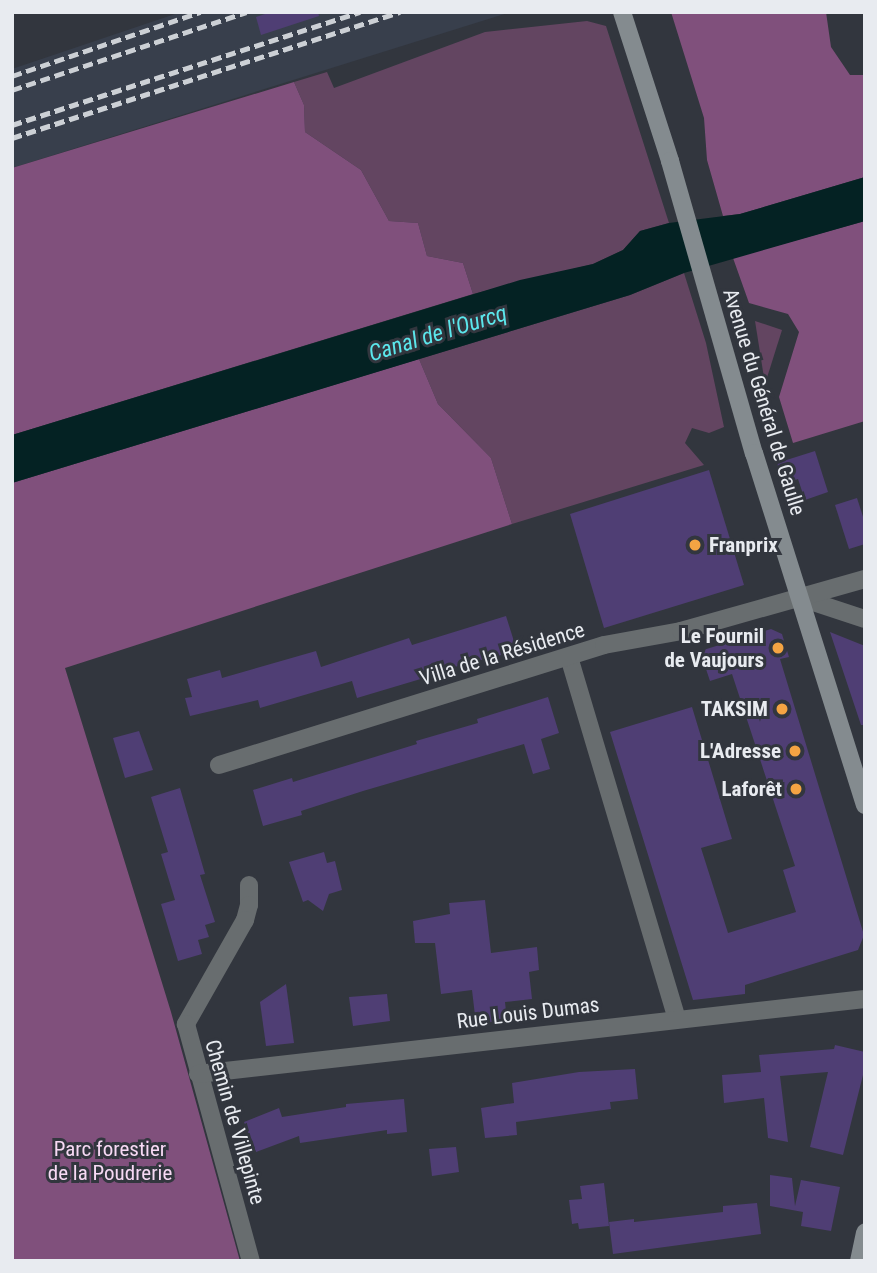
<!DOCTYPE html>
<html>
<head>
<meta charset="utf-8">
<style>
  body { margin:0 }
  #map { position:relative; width:877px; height:1273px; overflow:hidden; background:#32363e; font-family:"Roboto Condensed",sans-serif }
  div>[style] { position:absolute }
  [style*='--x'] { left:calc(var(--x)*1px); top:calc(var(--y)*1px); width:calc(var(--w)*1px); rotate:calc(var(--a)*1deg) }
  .built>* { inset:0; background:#383f4c }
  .green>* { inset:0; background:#634561 }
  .forest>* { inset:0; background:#80507c }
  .water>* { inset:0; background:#042223 }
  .building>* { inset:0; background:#4f3e74 }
  .minor>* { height:18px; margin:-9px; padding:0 9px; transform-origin:9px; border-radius:9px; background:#686d6f }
  .secondary>* { height:18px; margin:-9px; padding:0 9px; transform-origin:9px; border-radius:9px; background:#848b8f }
  .rail>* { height:5px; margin-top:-2.5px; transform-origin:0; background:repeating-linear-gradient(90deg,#ccd0d5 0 10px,transparent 0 15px) }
  .dots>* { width:19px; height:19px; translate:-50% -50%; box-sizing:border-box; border:4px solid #32363e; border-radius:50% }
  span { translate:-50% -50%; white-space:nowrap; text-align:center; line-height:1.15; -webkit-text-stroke:6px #32363e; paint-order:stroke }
  .street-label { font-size:21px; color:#e8ebf0 }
  .poi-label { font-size:21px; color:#e8ebf0; font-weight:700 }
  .left { translate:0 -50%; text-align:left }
  .right { translate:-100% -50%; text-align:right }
  .park-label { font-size:21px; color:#f7d9f4 }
  .water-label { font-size:23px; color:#5be7ec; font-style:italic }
  .frame { position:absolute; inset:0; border:14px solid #e8ebf0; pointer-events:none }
</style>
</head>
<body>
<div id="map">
  <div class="built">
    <i style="clip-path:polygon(181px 12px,511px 12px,12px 168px,12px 69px)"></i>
  </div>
  <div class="green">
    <i style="clip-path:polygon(587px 21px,606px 26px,669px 223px,640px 231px,623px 250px,593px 264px,473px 294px,463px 263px,427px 256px,418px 223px,389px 221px,361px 170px,305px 132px,304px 105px,294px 82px,327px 72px,334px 88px,485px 32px)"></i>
    <i style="clip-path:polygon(684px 273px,706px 343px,724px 427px,709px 433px,692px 428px,685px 443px,704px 465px,512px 524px,491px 458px,438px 404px,419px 359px,630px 295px)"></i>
    <i style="clip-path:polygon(755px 321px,782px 330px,765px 384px)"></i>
  </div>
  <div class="forest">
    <i style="clip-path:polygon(671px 12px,826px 12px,831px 47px,850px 75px,865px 75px,865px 177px,740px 214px,723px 216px,707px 160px,704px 118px)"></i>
    <i style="clip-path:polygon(294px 82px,304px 105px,305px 132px,361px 170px,389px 221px,418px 223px,427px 256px,463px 263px,473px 294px,12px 435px,12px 168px)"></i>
    <i style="clip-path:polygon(865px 221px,865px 421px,793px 443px,779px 397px,799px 332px,788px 314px,749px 303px,733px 258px)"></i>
    <i style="clip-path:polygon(419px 359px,438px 404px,491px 458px,512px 524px,65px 668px,171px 1012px,240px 1261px,12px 1261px,12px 483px)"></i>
  </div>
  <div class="water">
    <i style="clip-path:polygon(865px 177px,865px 221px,684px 273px,630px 295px,12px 483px,12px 435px,520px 280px,593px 264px,623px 250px,640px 231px,669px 223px,740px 214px)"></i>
  </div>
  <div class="building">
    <i style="clip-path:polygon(271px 12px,318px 12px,319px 16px,261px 35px,256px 17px)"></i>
    <i style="clip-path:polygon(815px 451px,828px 492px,805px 500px,798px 479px,783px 484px,777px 463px)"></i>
    <i style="clip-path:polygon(709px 470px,744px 585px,604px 628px,570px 514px)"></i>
    <i style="clip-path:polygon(857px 498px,865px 523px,865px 544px,849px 549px,835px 505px)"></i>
    <i style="clip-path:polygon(506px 616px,517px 651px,423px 675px,424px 678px,357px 698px,352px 681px,260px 708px,258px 700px,190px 716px,185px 698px,192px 697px,187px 679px,220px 670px,222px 678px,316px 651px,321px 667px,409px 638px,412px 645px)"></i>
    <i style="clip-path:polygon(771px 629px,782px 634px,789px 657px,780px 659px,864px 935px,858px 950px,745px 985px,745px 994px,693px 1000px,610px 732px,692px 707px,732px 839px,701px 848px,728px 933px,796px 912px,783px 870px,795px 866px,732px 674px,710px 681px,700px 651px)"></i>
    <i style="clip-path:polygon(830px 632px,865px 646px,865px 725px,861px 725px)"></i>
    <i style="clip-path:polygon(548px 697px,559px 733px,541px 739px,550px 769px,533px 774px,524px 744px,363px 791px,301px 811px,302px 815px,263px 826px,253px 790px,292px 778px,293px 782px,417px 744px,416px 741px,478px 723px,477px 719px)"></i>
    <i style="clip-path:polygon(139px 731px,153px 770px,125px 778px,113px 738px)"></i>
    <i style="clip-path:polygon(180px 788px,205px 874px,200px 875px,215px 922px,205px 925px,209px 937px,198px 940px,202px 954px,178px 961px,161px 904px,175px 900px,161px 854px,168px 852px,151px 797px)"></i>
    <i style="clip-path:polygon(324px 852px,327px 863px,335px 861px,342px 890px,329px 894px,323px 911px,308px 900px,303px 902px,289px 862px)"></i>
    <i style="clip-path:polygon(485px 900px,491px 953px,537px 947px,539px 970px,529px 972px,532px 999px,505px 1002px,507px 1020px,476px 1024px,472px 990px,441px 994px,435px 943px,415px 943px,413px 921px,450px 914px,449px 903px)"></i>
    <i style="clip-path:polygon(286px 984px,294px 1043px,266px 1046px,260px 1002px)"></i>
    <i style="clip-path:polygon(387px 994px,390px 1021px,353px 1026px,349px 997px)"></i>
    <i style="clip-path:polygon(835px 1045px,865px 1052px,865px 1067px,843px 1155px,810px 1147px,828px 1072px,780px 1076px,788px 1142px,768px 1138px,764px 1098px,724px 1103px,722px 1075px,761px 1072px,759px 1055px,834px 1049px)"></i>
    <i style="clip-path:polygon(635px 1069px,638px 1099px,610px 1102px,611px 1109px,516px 1122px,517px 1135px,485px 1138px,481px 1108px,514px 1103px,512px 1083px,579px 1072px)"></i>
    <i style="clip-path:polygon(404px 1099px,407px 1132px,387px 1134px,387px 1130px,300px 1143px,299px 1136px,256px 1152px,244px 1122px,279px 1108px,282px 1117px,346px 1107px,346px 1104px)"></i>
    <i style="clip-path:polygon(456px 1147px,459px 1172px,432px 1176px,429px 1149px)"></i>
    <i style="clip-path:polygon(770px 1175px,792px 1178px,795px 1206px,801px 1180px,840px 1187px,831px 1231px,801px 1226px,803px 1212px,770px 1206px)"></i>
    <i style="clip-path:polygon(604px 1183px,609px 1226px,579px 1229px,578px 1223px,572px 1224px,569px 1200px,582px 1199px,580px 1186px)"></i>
    <i style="clip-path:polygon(757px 1203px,761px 1234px,613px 1254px,609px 1222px,634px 1219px,634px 1222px,723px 1212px,723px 1206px)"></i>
  </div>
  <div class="minor">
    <i style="--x:801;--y:598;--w:67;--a:18.2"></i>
    <i style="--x:569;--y:657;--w:378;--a:73.4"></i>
    <i style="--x:219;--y:765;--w:403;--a:-17.3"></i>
    <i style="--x:604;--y:645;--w:78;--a:-10.3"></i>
    <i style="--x:681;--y:631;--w:191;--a:-15.8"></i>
    <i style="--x:249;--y:885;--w:20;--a:90"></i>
    <i style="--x:249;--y:905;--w:16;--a:105"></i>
    <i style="--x:245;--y:920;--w:120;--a:119.6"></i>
    <i style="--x:186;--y:1024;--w:246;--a:74.7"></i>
    <i style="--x:198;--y:1074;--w:671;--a:-6.42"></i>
  </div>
  <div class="secondary">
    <i style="--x:622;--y:12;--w:157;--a:72.1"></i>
    <i style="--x:670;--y:161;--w:304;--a:74"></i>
    <i style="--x:754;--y:453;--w:369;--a:72.5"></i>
    <i style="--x:859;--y:1261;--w:29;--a:-78"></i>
  </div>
  <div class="rail">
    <i style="--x:12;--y:76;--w:199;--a:-18.8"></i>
    <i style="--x:12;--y:90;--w:247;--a:-18.4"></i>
    <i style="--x:12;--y:125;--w:366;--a:-18"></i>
    <i style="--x:12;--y:138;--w:408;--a:-18"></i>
  </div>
  <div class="dots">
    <i style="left:695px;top:545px;background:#f4a443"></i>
    <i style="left:778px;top:648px;background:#f4a443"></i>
    <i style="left:782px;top:709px;background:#f4a443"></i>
    <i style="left:795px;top:751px;background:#f4a443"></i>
    <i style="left:796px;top:789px;background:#f4a443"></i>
  </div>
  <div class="street-label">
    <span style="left:764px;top:402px;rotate:73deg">Avenue du Général de Gaulle</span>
    <span style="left:502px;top:654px;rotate:-17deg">Villa de la Résidence</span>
    <span style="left:528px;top:1013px;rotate:-7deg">Rue Louis Dumas</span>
    <span style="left:235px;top:1122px;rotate:74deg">Chemin de Villepinte</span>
  </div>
  <div class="poi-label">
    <span class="left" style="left:709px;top:545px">Franprix</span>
    <span class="right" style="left:764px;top:648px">Le Fournil<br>de Vaujours</span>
    <span class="right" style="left:768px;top:709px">TAKSIM</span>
    <span class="right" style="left:781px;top:751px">L'Adresse</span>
    <span class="right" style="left:782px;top:789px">Laforêt</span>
  </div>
  <div class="park-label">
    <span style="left:110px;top:1161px">Parc forestier<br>de la Poudrerie</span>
  </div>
  <div class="water-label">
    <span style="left:438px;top:334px;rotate:-17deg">Canal de l'Ourcq</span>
  </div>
  <div class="frame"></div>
</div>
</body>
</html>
